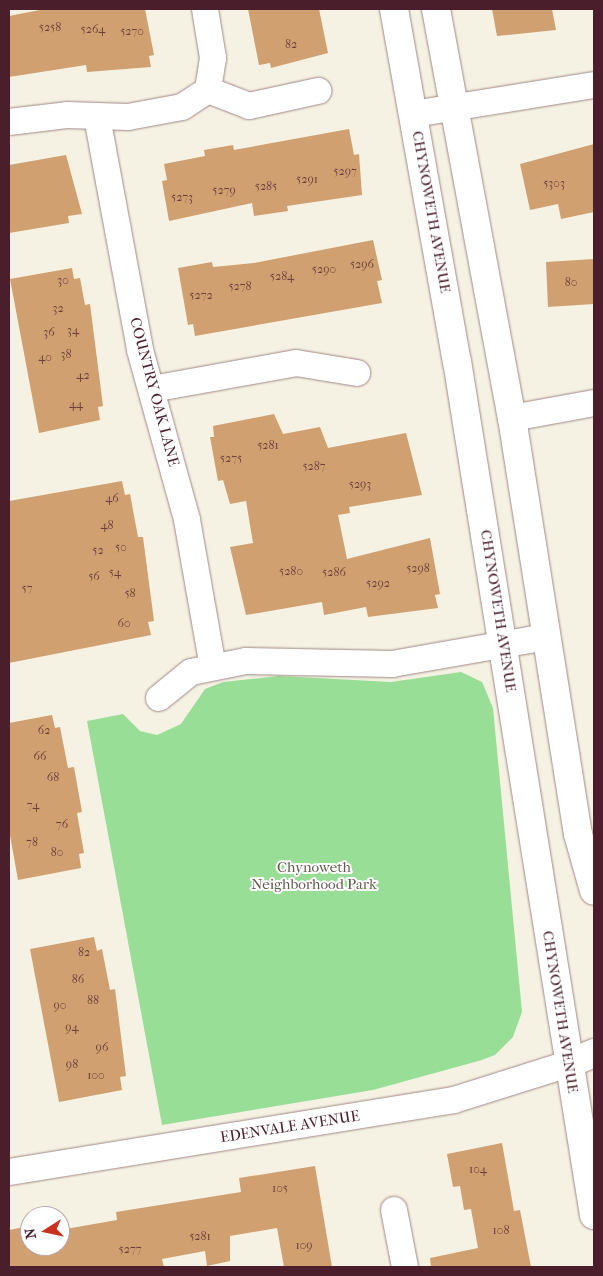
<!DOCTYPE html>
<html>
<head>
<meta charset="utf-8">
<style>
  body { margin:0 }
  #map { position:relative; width:603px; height:1276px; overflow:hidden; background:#f5f2e3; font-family:"IM FELL French Canon",serif }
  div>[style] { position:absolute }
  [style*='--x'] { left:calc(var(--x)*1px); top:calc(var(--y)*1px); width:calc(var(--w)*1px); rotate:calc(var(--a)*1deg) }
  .green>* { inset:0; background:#99de97 }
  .building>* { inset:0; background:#d0a070 }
  .roads { filter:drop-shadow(0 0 1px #a08887) drop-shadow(0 0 1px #a08887) }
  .minor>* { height:26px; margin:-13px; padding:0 13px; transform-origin:13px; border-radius:13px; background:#fff }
  .tertiary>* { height:28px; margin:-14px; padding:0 14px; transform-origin:14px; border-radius:14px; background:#fff }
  span { translate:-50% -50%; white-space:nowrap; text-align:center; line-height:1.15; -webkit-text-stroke:4px #fff; paint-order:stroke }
  .number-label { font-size:12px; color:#6c3f3c }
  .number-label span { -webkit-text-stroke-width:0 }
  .street-label { font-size:15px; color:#4a1f2b }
  .park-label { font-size:15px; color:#62584b }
  .frame { position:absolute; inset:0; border:10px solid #4a1f2b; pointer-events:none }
  .north { position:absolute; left:20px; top:1206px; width:50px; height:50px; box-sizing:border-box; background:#fff; border:1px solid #b7a5aa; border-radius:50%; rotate:260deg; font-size:14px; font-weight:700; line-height:20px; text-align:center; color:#4a1f2b }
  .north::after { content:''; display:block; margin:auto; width:18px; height:22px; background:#c8321e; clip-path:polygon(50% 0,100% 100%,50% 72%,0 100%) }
</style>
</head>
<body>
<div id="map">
  <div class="green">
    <i style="clip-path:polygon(461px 672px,482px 682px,493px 708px,522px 1012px,513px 1037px,495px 1055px,482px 1060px,373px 1090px,162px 1125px,87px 721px,123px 714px,140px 731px,157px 735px,181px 724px,205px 689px,223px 682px,279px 676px,391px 682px)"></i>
  </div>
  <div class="building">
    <i style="clip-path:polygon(45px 9px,145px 9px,154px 55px,149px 56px,151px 67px,87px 72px,86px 65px,9px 77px,9px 16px)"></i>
    <i style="clip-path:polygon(248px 9px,319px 9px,328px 53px,271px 68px,270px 63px,259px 65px)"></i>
    <i style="clip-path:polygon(492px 9px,552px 9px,556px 30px,497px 36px)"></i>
    <i style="clip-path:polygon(349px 129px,354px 155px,359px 154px,362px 195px,287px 206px,288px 211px,254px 216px,252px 203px,169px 221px,162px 181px,167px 180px,164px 164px,205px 156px,204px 150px,233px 145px,234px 150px)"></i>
    <i style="clip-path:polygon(594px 144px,594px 212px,561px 219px,558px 204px,530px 210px,520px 164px)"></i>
    <i style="clip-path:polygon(66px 155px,82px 214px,68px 216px,69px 223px,9px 233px,9px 165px)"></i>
    <i style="clip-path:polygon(373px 240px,382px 280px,377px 281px,382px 303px,195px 336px,193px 324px,188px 325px,178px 268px,212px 262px,213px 267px,254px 263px)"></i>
    <i style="clip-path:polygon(594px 259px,594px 304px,548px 307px,546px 262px)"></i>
    <i style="clip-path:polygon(72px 268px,74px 279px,80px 278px,85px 305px,90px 304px,103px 406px,98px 407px,100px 420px,39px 433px,10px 279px)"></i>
    <i style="clip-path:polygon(274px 414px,283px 434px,320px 427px,328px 448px,406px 433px,422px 495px,349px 507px,350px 513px,338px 515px,347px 559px,430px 538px,440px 594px,435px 595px,438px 608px,368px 617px,366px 607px,324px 615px,322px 602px,246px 615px,230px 547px,253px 543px,246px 501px,230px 504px,223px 480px,218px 481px,210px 437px,214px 437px,213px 426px)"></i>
    <i style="clip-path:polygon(122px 481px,125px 495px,130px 494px,138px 537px,143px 537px,154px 621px,148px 622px,151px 635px,9px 663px,9px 501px)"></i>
    <i style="clip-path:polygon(52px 715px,55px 728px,60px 727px,68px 768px,74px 767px,82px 812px,77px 813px,84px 853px,79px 854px,81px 868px,18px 880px,9px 830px,9px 723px)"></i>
    <i style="clip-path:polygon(94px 937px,97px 951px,102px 949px,110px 990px,115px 989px,126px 1076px,120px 1077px,122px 1090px,59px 1102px,30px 949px)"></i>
    <i style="clip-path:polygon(502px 1143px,514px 1211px,520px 1210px,531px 1267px,431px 1267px,430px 1258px,478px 1248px,471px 1209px,464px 1210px,460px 1186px,453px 1187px,447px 1154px)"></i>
    <i style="clip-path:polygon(315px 1166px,332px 1267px,284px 1267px,277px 1228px,230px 1236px,230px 1261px,207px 1266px,205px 1251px,162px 1259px,164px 1267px,9px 1267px,9px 1230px,30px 1226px,30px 1246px,60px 1246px,60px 1230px,117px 1220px,116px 1212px,241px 1192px,239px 1178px)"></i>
  </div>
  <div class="roads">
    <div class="minor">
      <i style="--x:205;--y:9;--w:50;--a:80.7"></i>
      <i style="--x:213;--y:58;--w:32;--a:99"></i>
      <i style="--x:413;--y:114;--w:183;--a:-9.1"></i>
      <i style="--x:97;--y:117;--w:237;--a:79.5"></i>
      <i style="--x:140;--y:350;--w:176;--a:74.5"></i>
      <i style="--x:187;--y:520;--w:149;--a:80"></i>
      <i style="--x:9;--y:122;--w:58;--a:-6.9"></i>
      <i style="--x:67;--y:115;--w:61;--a:1.9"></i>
      <i style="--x:128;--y:117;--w:55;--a:-10.5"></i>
      <i style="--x:182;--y:107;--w:31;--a:-33"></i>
      <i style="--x:208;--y:90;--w:44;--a:21.3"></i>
      <i style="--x:249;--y:106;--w:71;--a:-12.3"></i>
      <i style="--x:152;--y:389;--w:146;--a:-10.2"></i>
      <i style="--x:296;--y:363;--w:62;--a:9.3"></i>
      <i style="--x:512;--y:418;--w:83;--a:-10.4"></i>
      <i style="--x:159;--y:698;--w:41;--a:-39.1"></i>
      <i style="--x:191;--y:672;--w:56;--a:-11.3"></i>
      <i style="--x:246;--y:661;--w:146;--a:1.2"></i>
      <i style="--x:392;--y:664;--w:156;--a:-9.9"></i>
      <i style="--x:9;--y:1172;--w:451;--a:-9.2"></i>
      <i style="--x:454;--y:1100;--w:120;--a:-17.5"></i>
      <i style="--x:394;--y:1210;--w:58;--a:79.1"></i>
    </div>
    <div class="tertiary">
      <i style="--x:394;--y:9;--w:358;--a:79.9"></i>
      <i style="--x:457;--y:361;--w:865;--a:80.89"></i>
      <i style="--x:436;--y:9;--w:416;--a:79.5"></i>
      <i style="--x:512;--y:418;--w:421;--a:81"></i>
      <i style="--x:578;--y:834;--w:59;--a:74.3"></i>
      <i style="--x:568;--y:1064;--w:28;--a:-23"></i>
    </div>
  </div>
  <div class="number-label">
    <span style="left:50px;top:28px">5258</span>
    <span style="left:93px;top:30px">5264</span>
    <span style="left:132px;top:32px">5270</span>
    <span style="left:291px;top:45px">82</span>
    <span style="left:345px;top:172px">5297</span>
    <span style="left:307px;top:180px">5291</span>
    <span style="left:554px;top:184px">5303</span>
    <span style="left:266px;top:187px">5285</span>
    <span style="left:224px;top:191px">5279</span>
    <span style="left:182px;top:198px">5273</span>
    <span style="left:362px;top:265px">5296</span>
    <span style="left:324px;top:270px">5290</span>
    <span style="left:282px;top:277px">5284</span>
    <span style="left:63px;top:281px">30</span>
    <span style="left:571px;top:283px">80</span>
    <span style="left:240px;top:287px">5278</span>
    <span style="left:201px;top:296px">5272</span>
    <span style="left:58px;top:309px">32</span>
    <span style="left:73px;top:331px">34</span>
    <span style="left:49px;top:333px">36</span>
    <span style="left:66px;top:355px">38</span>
    <span style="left:45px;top:358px">40</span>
    <span style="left:83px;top:376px">42</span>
    <span style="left:76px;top:405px">44</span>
    <span style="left:268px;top:446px">5281</span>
    <span style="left:231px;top:459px">5275</span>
    <span style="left:314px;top:467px">5287</span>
    <span style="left:360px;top:485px">5293</span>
    <span style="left:112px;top:499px">46</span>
    <span style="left:107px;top:526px">48</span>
    <span style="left:121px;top:548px">50</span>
    <span style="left:98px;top:551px">52</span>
    <span style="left:418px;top:569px">5298</span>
    <span style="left:291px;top:572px">5280</span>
    <span style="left:115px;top:573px">54</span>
    <span style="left:334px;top:573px">5286</span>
    <span style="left:94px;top:577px">56</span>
    <span style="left:378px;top:584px">5292</span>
    <span style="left:27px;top:589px">57</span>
    <span style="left:130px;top:594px">58</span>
    <span style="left:124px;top:624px">60</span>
    <span style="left:44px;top:731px">62</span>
    <span style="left:40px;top:757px">66</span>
    <span style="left:53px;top:778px">68</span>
    <span style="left:33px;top:806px">74</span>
    <span style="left:62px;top:825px">76</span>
    <span style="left:32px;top:843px">78</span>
    <span style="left:57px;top:853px">80</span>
    <span style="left:84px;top:953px">82</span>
    <span style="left:78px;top:980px">86</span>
    <span style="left:93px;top:1001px">88</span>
    <span style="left:60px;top:1006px">90</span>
    <span style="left:72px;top:1028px">94</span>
    <span style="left:102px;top:1048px">96</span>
    <span style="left:72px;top:1065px">98</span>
    <span style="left:96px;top:1076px">100</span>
    <span style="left:478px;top:1170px">104</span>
    <span style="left:280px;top:1189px">105</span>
    <span style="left:501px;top:1231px">108</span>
    <span style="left:200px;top:1237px">5281</span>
    <span style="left:304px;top:1246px">109</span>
    <span style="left:130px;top:1250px">5277</span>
  </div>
  <div class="street-label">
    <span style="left:431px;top:212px;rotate:80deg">CHYNOWETH AVENUE</span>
    <span style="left:154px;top:392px;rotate:75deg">COUNTRY OAK LANE</span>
    <span style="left:498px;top:611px;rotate:81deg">CHYNOWETH AVENUE</span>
    <span style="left:560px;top:1012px;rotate:81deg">CHYNOWETH AVENUE</span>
    <span style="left:290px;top:1127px;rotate:-9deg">EDENVALE AVENUE</span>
  </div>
  <div class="park-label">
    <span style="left:314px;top:876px">Chynoweth<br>Neighborhood Park</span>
  </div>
  <div class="frame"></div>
  <div class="north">N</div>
</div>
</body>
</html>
